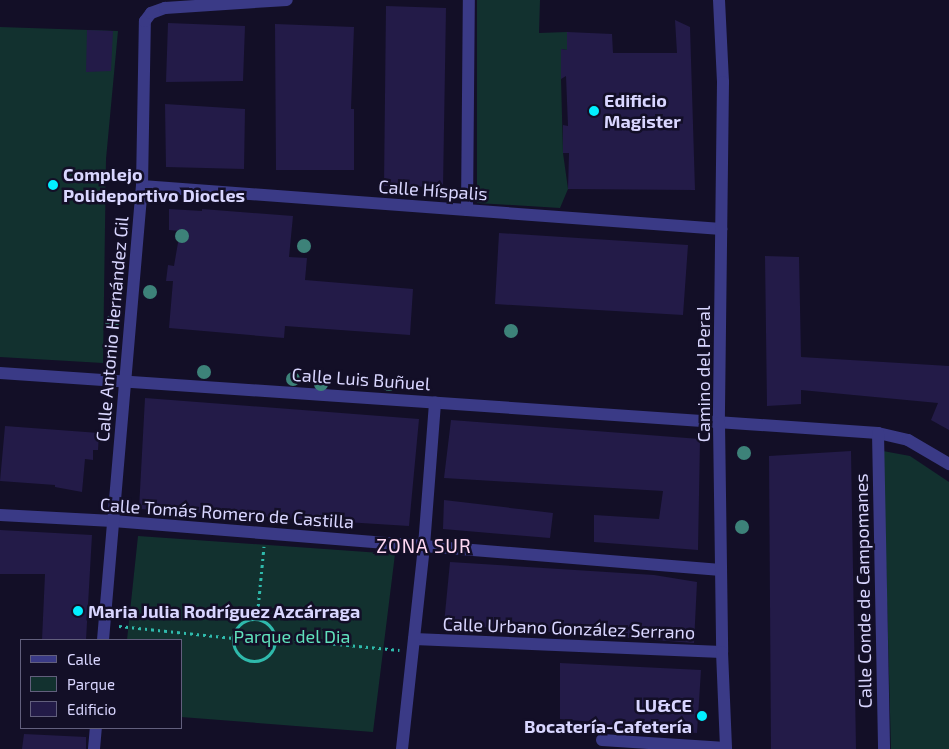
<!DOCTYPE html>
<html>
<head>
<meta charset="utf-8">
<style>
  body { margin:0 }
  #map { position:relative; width:949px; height:749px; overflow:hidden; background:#130f27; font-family:"Exo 2",sans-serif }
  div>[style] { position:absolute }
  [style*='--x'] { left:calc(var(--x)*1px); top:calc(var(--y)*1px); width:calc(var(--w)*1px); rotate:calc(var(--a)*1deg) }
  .green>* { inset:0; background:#12312f }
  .building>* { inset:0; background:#231b48 }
  .path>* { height:3px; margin-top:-1.5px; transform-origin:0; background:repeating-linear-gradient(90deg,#2fbaac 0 2.5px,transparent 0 6.5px) }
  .path>.ring { margin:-1.5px; padding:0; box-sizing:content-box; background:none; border:3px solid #2fbaac; border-radius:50% }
  .minor>* { height:12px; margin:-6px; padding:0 6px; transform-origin:6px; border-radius:6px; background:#3a3a86 }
  .tertiary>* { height:12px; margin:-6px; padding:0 6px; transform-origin:6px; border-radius:6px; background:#3a3a86 }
  .trees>* { width:14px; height:14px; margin:-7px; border-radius:50%; background:#3d8279 }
  .dots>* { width:14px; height:14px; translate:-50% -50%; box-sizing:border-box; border:2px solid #130f27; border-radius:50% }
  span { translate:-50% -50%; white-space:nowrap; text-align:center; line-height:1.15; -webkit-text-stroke:5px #130f27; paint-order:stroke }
  .poi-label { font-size:18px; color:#d9d6ff; font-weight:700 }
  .left { translate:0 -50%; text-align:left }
  .right { translate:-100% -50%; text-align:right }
  .street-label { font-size:18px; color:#d9d6ff }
  .park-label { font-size:18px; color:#60e1bc }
  .neighbourhood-label { font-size:19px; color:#ffd8f2; letter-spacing:1px }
  .legend { position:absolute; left:20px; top:639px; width:162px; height:90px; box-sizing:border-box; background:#130f27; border:1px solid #625f7d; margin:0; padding:6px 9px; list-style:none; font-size:15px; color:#d9d6ff }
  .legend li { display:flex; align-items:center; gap:10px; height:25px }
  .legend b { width:25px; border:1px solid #625f7d }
</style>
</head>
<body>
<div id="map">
  <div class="green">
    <i style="clip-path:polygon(477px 0,540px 0,539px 33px,567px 32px,567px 50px,561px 49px,561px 79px,563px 153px,568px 189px,560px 208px,477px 203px)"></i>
    <i style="clip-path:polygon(0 27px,118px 31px,106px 159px,103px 363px,0 357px)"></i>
    <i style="clip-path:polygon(883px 451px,910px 456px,949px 482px,949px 749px,891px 749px)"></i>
    <i style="clip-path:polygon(138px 536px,395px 554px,373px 732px,181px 717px,181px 640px,127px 640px)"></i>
  </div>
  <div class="building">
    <i style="clip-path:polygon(386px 6px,446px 8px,443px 187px,384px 186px)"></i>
    <i style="clip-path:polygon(675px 20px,690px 27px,695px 190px,568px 189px,569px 153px,563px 153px,563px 125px,568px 126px,566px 76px,561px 79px,561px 49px,567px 50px,567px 32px,612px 34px,613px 53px,677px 53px)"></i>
    <i style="clip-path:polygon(168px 23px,245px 26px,243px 81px,166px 82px)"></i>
    <i style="clip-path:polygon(275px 24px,354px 27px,351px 109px,354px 109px,354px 170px,276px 170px)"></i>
    <i style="clip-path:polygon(87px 30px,113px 31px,111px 71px,86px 72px)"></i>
    <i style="clip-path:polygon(165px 104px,245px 109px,244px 169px,166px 167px)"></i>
    <i style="clip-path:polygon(169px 209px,202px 211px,202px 209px,293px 216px,289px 257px,307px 258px,305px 280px,413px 289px,410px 335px,285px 326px,284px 338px,169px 328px,173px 281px,166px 281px,168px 265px,174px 266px,180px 231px,169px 230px)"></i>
    <i style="clip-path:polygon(499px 233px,688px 245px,683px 315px,495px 304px)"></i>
    <i style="clip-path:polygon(765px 256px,799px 257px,801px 357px,949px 366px,949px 430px,931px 420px,938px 403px,801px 390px,801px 404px,767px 406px)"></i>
    <i style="clip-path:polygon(145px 398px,419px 419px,409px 526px,139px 509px)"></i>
    <i style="clip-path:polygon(451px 420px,700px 439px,698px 550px,594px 542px,594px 515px,659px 519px,663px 491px,444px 478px)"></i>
    <i style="clip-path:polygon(5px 426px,99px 433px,98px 450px,93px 450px,93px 460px,85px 459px,82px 492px,55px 487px,55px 485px,0 481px)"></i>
    <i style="clip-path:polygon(851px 451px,856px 749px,771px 749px,769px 456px)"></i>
    <i style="clip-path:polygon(444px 500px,553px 513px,550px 538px,443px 529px)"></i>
    <i style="clip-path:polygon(0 530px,92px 535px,86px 640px,42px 640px,45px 574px,0 574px)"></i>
    <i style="clip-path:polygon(450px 562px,654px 575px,697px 582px,694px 643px,444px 624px)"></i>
    <i style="clip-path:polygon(560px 663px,701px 670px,697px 733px,604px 727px,604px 723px,560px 719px)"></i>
    <i style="clip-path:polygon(24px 734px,86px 737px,86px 749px,22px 749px)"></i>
  </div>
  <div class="path">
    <i class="ring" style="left:233px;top:619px;width:39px;height:39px"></i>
    <i style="--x:257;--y:619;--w:73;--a:-84.5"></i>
    <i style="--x:119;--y:626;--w:115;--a:6"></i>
    <i style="--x:275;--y:638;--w:125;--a:5.5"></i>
  </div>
  <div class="minor">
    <i style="--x:142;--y:186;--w:581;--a:4.25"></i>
    <i style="--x:467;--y:210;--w:210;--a:-89.5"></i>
    <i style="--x:0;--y:373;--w:880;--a:3.91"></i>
    <i style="--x:878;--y:433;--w:31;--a:13"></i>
    <i style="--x:908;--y:440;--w:48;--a:30.3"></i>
    <i style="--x:878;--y:433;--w:316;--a:88.9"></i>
    <i style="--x:0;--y:515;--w:113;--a:3"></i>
    <i style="--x:113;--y:521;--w:610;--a:4.61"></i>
    <i style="--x:414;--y:639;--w:308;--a:2.4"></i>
    <i style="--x:103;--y:640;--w:456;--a:-85.1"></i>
    <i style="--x:142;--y:186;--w:165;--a:-89"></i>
    <i style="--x:145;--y:21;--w:10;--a:-53"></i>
    <i style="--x:151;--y:13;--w:15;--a:-20"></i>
    <i style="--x:165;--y:8;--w:122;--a:-3.8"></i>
    <i style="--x:602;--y:740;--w:124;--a:3.7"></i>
    <i style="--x:94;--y:749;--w:21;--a:-85"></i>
    <i style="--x:402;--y:749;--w:204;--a:-83.8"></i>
    <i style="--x:424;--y:546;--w:144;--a:-85.6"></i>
  </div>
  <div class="tertiary">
    <i style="--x:719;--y:0;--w:82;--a:87.2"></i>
    <i style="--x:723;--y:82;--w:341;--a:90.7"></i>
    <i style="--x:719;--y:423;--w:229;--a:89.2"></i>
    <i style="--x:722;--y:652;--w:97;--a:87.6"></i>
  </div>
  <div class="trees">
    <i style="left:182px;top:236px"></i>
    <i style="left:304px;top:246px"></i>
    <i style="left:150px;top:292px"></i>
    <i style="left:112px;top:322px"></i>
    <i style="left:511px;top:331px"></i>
    <i style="left:204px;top:372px"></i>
    <i style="left:293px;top:379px"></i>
    <i style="left:321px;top:384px"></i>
    <i style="left:389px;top:384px"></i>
    <i style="left:744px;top:453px"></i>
    <i style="left:742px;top:527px"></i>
  </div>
  <div class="dots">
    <i style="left:594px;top:111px;background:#02efff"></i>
    <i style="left:53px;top:185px;background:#02efff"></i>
    <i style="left:78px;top:611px;background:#02efff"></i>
    <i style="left:702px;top:716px;background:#02efff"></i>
  </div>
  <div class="poi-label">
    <span class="left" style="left:604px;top:111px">Edificio<br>Magister</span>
    <span class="left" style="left:63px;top:185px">Complejo<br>Polideportivo Diocles</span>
    <span class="left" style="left:88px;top:611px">Maria Julia Rodríguez Azcárraga</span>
    <span class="right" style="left:692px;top:716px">LU&amp;CE<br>Bocatería-Cafetería</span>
  </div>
  <div class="street-label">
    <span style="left:433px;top:190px;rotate:4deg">Calle Híspalis</span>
    <span style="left:112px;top:329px;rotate:-85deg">Calle Antonio Hernández Gil</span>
    <span style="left:703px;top:374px;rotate:-90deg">Camino del Peral</span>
    <span style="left:361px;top:379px;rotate:4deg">Calle Luis Buñuel</span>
    <span style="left:227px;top:513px;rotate:4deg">Calle Tomás Romero de Castilla</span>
    <span style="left:863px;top:591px;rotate:-91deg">Calle Conde de Campomanes</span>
    <span style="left:569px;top:628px;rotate:2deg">Calle Urbano González Serrano</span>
  </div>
  <div class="park-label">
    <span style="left:292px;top:636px">Parque del Dia</span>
  </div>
  <div class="neighbourhood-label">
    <span style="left:424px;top:546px">ZONA SUR</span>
  </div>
  <ul class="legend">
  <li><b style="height:6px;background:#3a3a86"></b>Calle</li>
  <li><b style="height:14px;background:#12312f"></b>Parque</li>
  <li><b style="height:14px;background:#231b48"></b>Edificio</li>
  </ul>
</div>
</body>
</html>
